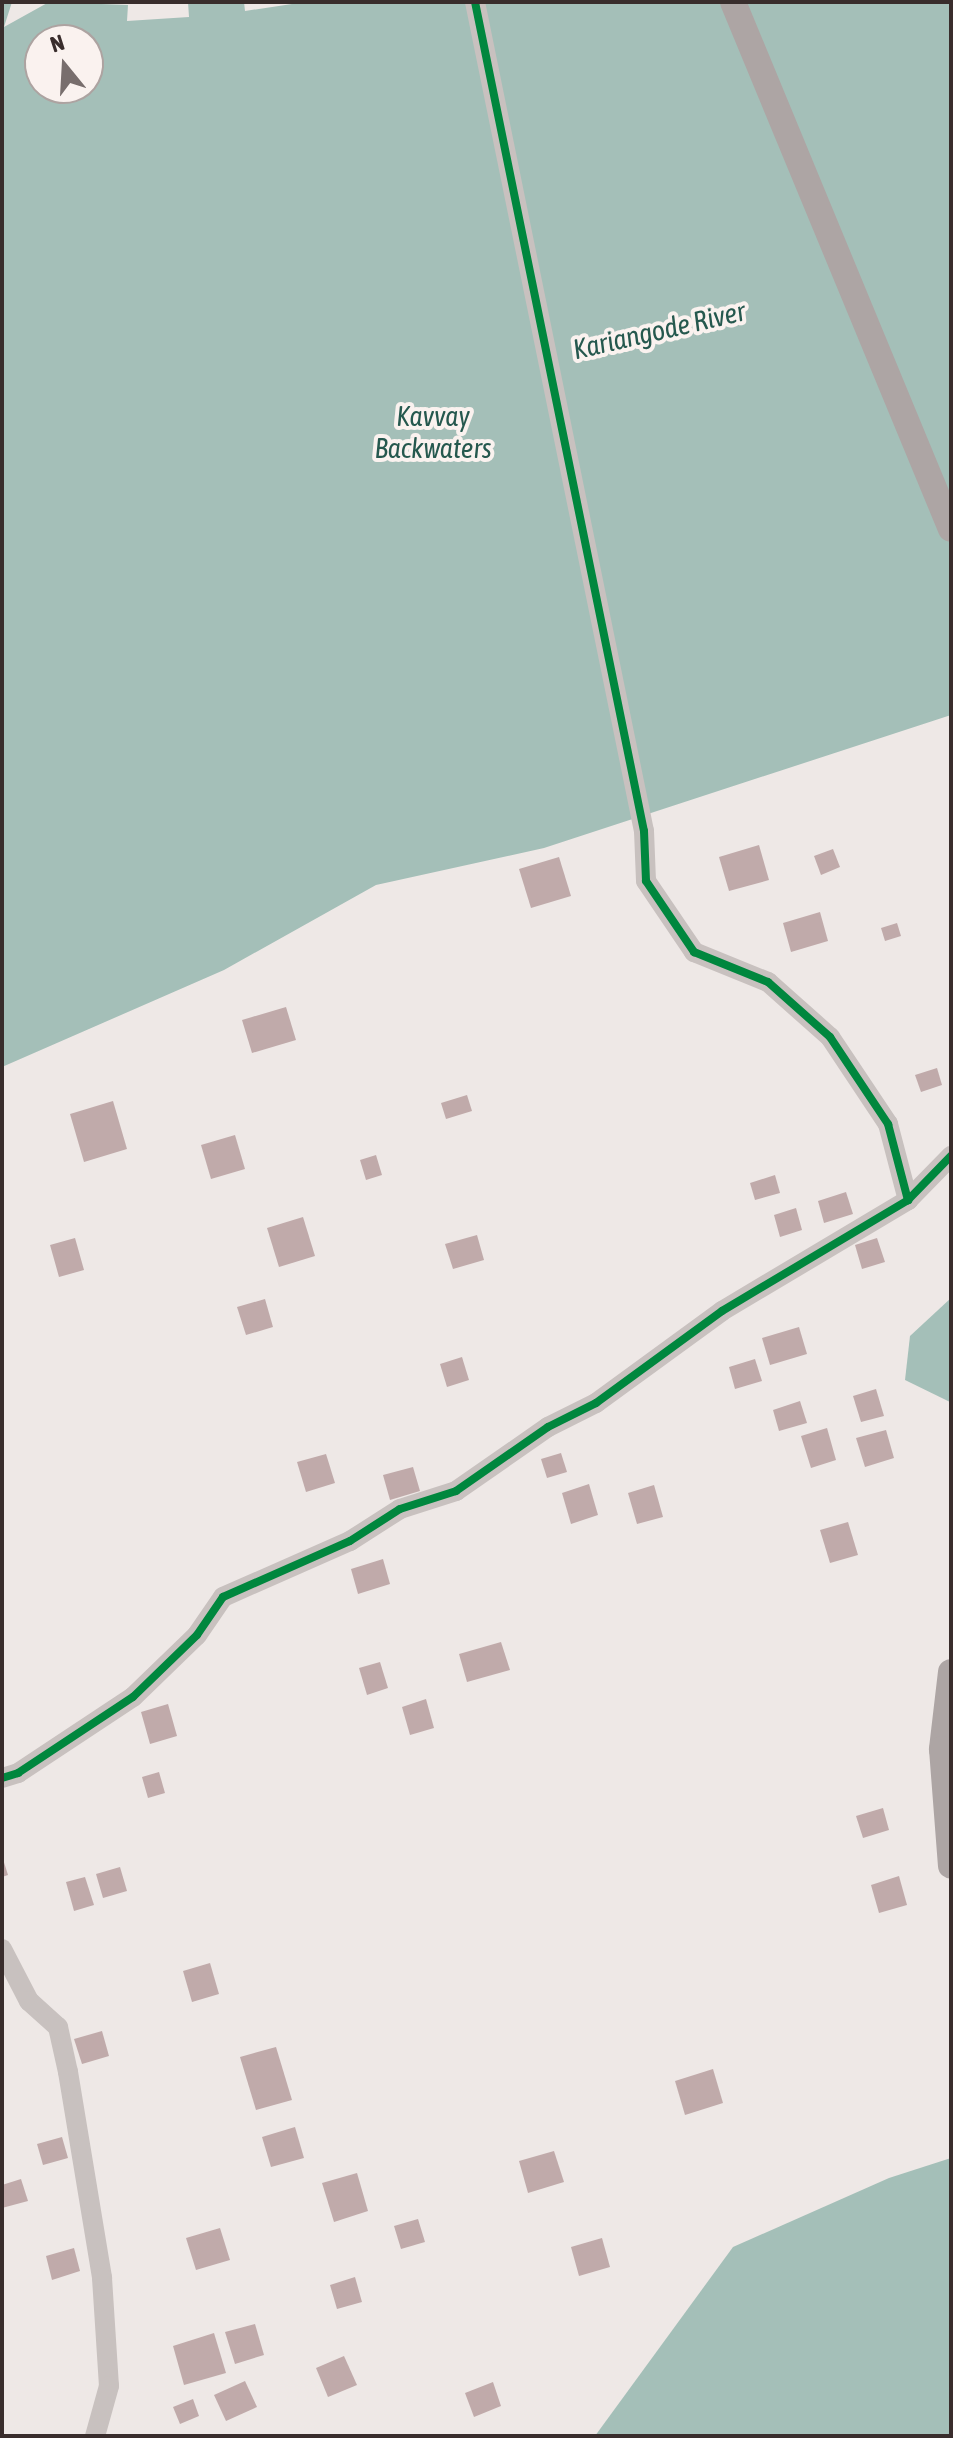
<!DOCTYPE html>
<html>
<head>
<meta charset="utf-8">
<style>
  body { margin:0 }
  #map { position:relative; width:953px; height:2438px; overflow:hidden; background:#eee8e6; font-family:"Asap Condensed",sans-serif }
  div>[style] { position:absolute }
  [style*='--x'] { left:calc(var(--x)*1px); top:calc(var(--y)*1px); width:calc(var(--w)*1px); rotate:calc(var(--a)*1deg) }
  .water>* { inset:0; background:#a4bfb8 }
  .building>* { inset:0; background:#c0aaaa }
  .minor>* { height:20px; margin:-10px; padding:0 10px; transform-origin:10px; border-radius:10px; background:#c8c1bf }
  .major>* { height:26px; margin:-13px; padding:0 13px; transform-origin:13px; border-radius:13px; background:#ada5a4 }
  .cycleway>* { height:8px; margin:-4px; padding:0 4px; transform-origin:4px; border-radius:4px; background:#00873e }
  span { translate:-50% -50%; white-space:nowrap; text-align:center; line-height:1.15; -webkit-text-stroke:8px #faf2ef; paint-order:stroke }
  .water-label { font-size:28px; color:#25584e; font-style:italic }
  .frame { position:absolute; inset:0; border:4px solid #392d2c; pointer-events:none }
  .north { position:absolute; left:24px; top:24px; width:80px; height:80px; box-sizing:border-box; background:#faf2ef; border:2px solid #ada3a1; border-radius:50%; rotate:342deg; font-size:22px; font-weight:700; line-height:32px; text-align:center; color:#392d2c }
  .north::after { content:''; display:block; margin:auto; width:28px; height:36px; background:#786e6d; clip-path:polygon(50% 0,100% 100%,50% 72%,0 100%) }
</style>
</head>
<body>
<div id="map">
  <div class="water">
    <i style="clip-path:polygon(evenodd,2px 2px,12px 2px,4px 27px,49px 2px,128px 5px,127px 21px,189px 17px,188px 2px,244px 2px,245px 11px,305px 2px,951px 2px,951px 715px,544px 848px,376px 885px,224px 970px,2px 1067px,2px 2px,40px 40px,88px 40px,88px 88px,40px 88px,40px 40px)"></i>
    <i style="clip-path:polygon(951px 1298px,951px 1401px,950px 1402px,905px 1380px,910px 1336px)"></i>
    <i style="clip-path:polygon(951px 2158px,951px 2436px,595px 2436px,733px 2247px,889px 2178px)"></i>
  </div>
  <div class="building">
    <i style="clip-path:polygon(759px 845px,769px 880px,729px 891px,719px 857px)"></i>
    <i style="clip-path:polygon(833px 849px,840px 867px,821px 875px,814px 856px)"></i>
    <i style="clip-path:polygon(559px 857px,571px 896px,531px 908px,519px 869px)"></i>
    <i style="clip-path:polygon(820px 912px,828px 941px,791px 952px,783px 923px)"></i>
    <i style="clip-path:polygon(897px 923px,901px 936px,885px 941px,881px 928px)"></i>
    <i style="clip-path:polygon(286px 1007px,296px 1040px,252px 1053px,242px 1020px)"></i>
    <i style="clip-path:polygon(937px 1068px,942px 1085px,921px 1092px,915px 1075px)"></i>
    <i style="clip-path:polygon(467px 1095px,472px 1111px,446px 1119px,441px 1103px)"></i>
    <i style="clip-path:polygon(113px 1101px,127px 1149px,84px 1162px,70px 1114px)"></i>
    <i style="clip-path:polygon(235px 1135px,245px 1169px,211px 1179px,201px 1145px)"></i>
    <i style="clip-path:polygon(376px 1155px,382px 1175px,366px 1180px,360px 1160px)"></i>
    <i style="clip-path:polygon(775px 1175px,780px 1193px,755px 1200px,750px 1183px)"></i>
    <i style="clip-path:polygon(846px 1192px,853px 1214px,824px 1223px,818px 1201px)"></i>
    <i style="clip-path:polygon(796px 1208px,802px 1230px,780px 1237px,774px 1215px)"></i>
    <i style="clip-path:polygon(303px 1217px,315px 1256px,279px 1267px,267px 1228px)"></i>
    <i style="clip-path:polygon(477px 1235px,484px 1260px,453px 1269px,445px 1244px)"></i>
    <i style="clip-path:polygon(75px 1238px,84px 1270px,59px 1277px,50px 1245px)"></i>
    <i style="clip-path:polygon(877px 1238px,885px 1262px,862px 1269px,855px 1245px)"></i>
    <i style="clip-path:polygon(265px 1299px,273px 1327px,246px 1335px,237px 1307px)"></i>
    <i style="clip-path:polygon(799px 1327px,807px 1354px,770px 1365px,762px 1338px)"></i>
    <i style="clip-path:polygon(462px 1357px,469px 1380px,447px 1387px,440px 1364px)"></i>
    <i style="clip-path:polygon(755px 1359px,762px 1381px,735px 1389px,729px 1367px)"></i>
    <i style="clip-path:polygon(876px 1389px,884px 1416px,861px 1422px,853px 1396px)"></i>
    <i style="clip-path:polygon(800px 1401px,807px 1423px,779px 1431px,773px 1410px)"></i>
    <i style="clip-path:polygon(827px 1428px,836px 1460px,811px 1468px,801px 1436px)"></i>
    <i style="clip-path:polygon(886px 1430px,894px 1458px,865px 1467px,856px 1438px)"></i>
    <i style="clip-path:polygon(561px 1453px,567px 1472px,547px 1478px,541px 1459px)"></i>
    <i style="clip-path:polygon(326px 1454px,335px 1483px,306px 1492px,297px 1462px)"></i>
    <i style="clip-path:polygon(413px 1467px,420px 1491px,390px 1500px,383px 1475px)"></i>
    <i style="clip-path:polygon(589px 1484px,598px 1515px,571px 1524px,562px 1493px)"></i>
    <i style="clip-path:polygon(654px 1485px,663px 1517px,637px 1524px,628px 1493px)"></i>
    <i style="clip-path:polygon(848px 1522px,858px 1555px,830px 1563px,820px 1530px)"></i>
    <i style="clip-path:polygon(383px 1559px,390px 1584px,358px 1594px,351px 1569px)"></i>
    <i style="clip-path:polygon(501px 1642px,510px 1670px,467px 1682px,459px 1654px)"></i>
    <i style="clip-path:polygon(380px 1662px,388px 1688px,367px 1695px,359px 1668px)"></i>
    <i style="clip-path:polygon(426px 1699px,434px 1728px,410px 1735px,402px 1707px)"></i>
    <i style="clip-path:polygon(168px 1704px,177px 1736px,150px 1744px,141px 1712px)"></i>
    <i style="clip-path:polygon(159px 1772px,165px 1793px,148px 1798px,142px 1777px)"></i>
    <i style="clip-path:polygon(883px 1808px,889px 1830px,863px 1838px,856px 1816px)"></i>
    <i style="clip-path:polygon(2px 1856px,8px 1875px,2px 1877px)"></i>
    <i style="clip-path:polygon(120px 1867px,127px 1891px,103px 1898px,96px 1874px)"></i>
    <i style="clip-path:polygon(899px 1876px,907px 1905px,879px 1913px,871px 1885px)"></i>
    <i style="clip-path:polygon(85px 1877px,94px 1905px,74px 1911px,66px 1882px)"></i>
    <i style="clip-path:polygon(210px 1963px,219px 1994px,192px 2002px,183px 1971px)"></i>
    <i style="clip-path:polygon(102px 2031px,109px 2056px,82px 2064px,74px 2039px)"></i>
    <i style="clip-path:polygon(276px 2047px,292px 2100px,256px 2110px,240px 2057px)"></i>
    <i style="clip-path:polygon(713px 2069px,723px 2103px,685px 2115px,675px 2081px)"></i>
    <i style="clip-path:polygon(295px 2127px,304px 2158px,271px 2167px,262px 2137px)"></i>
    <i style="clip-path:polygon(62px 2137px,68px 2158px,43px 2165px,37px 2144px)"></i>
    <i style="clip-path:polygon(554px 2151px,564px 2182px,528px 2193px,519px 2161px)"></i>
    <i style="clip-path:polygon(357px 2173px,368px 2211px,334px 2222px,322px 2183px)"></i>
    <i style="clip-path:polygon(21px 2179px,28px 2201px,2px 2208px,2px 2185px)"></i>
    <i style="clip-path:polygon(418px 2219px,425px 2242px,401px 2249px,394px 2226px)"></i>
    <i style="clip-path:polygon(220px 2228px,230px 2260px,196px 2270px,186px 2238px)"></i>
    <i style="clip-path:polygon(602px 2238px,610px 2267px,579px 2276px,571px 2247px)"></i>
    <i style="clip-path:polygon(74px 2248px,80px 2271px,52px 2280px,46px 2256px)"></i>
    <i style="clip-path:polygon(355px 2277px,362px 2302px,337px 2309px,330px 2285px)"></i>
    <i style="clip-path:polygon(255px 2324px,264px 2355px,235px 2364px,225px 2332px)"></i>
    <i style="clip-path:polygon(214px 2333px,226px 2373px,184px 2385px,173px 2346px)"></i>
    <i style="clip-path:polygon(344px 2356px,357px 2385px,328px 2397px,316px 2368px)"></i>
    <i style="clip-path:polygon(245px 2381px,257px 2407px,226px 2421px,214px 2395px)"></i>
    <i style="clip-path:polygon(493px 2382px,501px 2406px,474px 2417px,465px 2393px)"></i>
    <i style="clip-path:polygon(193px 2399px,199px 2416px,180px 2424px,173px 2407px)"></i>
  </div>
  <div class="minor">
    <i style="--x:475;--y:2;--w:846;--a:78.48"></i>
    <i style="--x:644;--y:831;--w:50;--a:87.7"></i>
    <i style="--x:646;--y:881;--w:86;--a:55.9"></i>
    <i style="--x:694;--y:952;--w:80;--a:22.1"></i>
    <i style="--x:768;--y:982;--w:83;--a:41.6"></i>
    <i style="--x:830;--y:1037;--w:105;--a:56.3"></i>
    <i style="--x:888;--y:1124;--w:79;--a:75.3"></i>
    <i style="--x:2;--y:1778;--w:17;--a:-17"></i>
    <i style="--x:18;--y:1773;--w:138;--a:-33.5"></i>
    <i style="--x:133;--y:1697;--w:89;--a:-44.1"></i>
    <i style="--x:197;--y:1635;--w:46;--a:-55.6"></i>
    <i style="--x:223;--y:1597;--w:139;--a:-23.8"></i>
    <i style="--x:350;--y:1541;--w:59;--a:-32.6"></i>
    <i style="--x:400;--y:1509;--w:59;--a:-17.8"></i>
    <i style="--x:456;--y:1491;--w:112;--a:-34.8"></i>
    <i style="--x:548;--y:1427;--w:54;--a:-26.6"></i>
    <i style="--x:596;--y:1403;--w:156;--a:-36.1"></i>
    <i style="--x:722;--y:1311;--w:217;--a:-30.8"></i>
    <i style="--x:908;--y:1200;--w:62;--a:-45.7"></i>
    <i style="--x:2;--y:1949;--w:59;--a:62.6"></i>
    <i style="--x:29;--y:2001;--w:39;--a:42"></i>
    <i style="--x:58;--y:2027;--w:46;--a:77.5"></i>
    <i style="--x:68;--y:2072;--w:209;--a:80.6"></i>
    <i style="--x:102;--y:2278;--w:108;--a:86.3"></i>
    <i style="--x:109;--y:2386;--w:52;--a:105.6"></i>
  </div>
  <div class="major">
    <i style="--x:733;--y:2;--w:570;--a:67.53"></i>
    <i style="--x:951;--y:1672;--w:78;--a:96.7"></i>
    <i style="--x:942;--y:1749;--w:117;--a:85.6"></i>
  </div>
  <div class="cycleway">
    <i style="--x:475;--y:2;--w:846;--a:78.48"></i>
    <i style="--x:644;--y:831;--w:50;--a:87.7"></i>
    <i style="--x:646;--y:881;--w:86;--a:55.9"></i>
    <i style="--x:694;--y:952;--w:80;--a:22.1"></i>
    <i style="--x:768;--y:982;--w:83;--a:41.6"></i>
    <i style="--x:830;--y:1037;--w:105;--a:56.3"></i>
    <i style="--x:888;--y:1124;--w:79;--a:75.3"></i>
    <i style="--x:2;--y:1778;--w:17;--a:-17"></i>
    <i style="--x:18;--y:1773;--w:138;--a:-33.5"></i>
    <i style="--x:133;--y:1697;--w:89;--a:-44.1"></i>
    <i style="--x:197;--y:1635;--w:46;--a:-55.6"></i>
    <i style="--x:223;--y:1597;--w:139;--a:-23.8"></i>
    <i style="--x:350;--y:1541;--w:59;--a:-32.6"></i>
    <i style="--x:400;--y:1509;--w:59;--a:-17.8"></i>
    <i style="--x:456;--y:1491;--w:112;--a:-34.8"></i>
    <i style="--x:548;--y:1427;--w:54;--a:-26.6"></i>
    <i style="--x:596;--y:1403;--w:156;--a:-36.1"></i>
    <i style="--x:722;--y:1311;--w:217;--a:-30.8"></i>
    <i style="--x:908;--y:1200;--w:62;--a:-45.7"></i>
  </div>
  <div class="water-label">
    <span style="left:659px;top:330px;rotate:-13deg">Kariangode River</span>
    <span style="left:433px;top:432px">Kavvay<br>Backwaters</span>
  </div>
  <div class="frame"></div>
  <div class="north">N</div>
</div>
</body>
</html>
